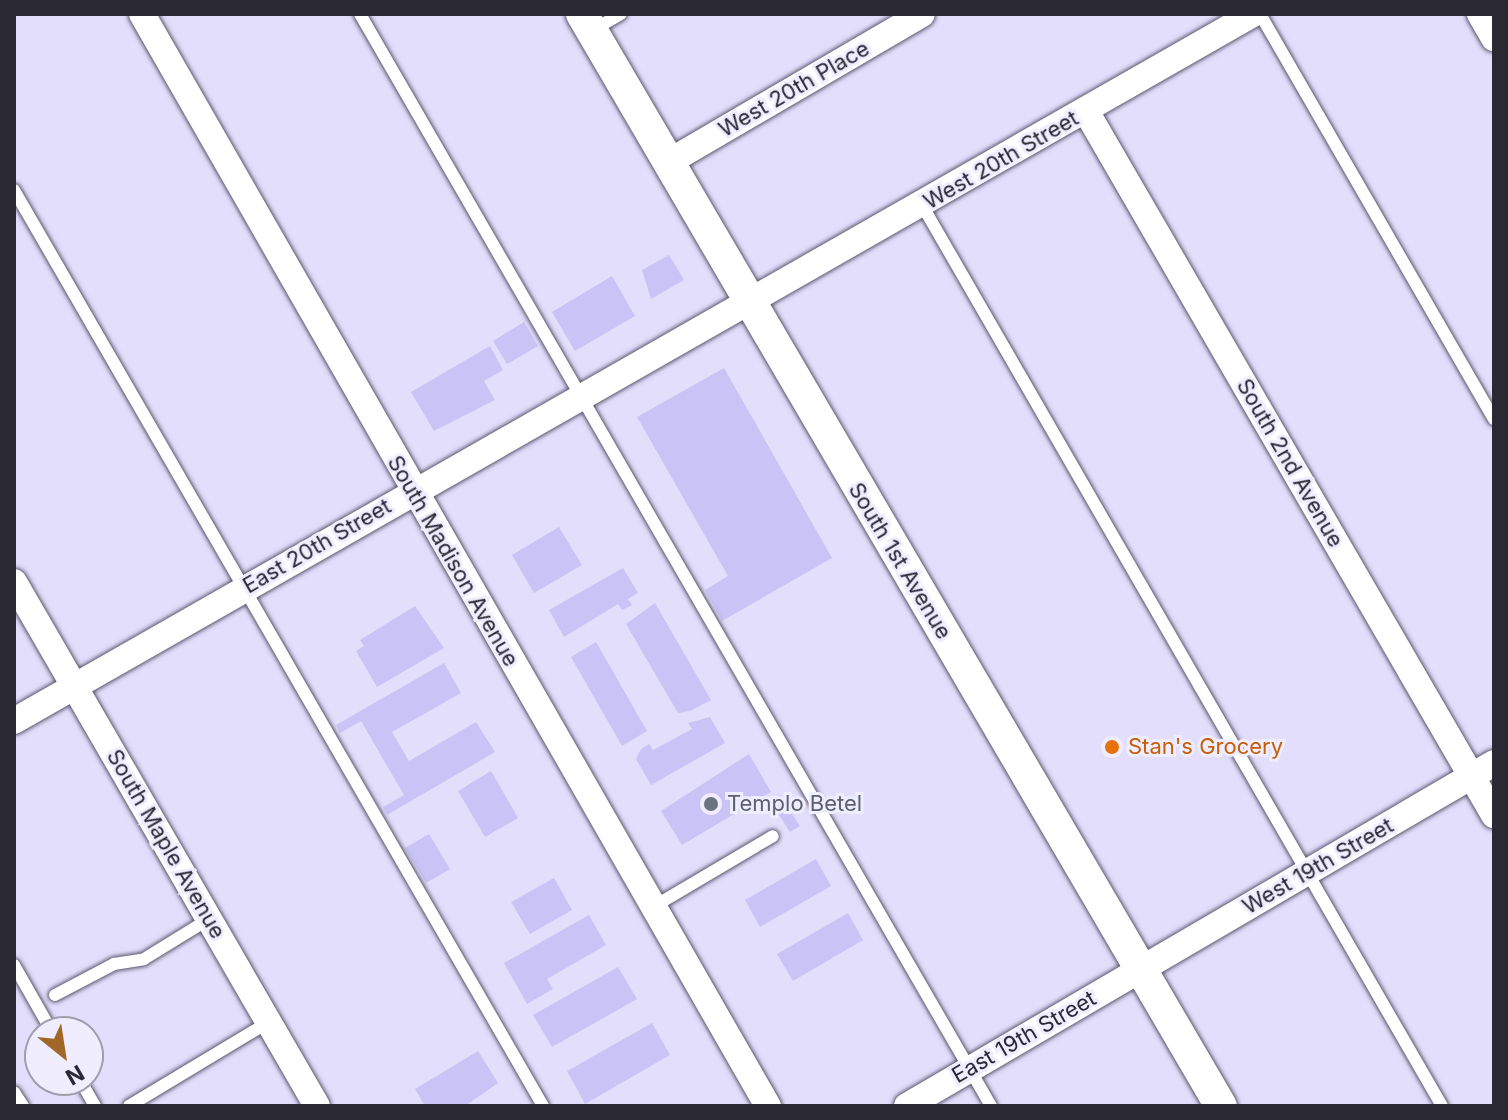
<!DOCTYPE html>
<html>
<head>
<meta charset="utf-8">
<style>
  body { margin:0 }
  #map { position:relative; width:1508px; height:1120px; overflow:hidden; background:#e2defb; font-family:Inter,sans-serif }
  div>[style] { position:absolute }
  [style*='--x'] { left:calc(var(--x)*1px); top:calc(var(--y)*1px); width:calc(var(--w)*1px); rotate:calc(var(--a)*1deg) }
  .building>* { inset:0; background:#cac4f6 }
  .roads { filter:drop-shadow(0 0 2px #5b576f) drop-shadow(0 0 2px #5b576f) }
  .service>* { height:12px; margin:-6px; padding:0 6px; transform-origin:6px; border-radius:6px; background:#fff }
  .minor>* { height:26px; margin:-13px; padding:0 13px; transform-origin:13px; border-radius:13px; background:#fff }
  .tertiary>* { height:32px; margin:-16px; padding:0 16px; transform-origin:16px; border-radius:16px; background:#fff }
  .dots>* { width:22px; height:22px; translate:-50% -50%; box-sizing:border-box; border:4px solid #efedff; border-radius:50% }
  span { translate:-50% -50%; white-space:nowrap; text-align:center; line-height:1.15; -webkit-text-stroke:6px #efedff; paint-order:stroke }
  .street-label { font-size:22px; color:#2a2833 }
  .food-label { font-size:22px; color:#c56008 }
  .left { translate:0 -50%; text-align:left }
  .worship-label { font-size:22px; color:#5b616d }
  .frame { position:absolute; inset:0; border:16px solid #2a2833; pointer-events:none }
  .north { position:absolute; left:24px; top:1016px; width:80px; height:80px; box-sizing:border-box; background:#efedff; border:2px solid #a09ead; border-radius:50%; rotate:150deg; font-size:22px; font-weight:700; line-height:32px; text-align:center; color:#2a2833 }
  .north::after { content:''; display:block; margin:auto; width:28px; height:36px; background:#a16727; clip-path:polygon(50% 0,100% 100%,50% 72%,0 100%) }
</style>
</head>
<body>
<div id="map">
  <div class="building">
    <i style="clip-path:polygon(669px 255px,684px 280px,651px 299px,642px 270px)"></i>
    <i style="clip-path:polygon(612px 276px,635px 316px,575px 351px,552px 312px)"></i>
    <i style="clip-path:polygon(524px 322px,538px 346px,507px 364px,493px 341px)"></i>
    <i style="clip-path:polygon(490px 346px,503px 370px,484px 381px,495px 400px,434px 431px,411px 392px)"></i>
    <i style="clip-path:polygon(724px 368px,832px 558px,722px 621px,705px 590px,728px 576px,637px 417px)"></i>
    <i style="clip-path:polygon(559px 527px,582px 565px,534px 593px,512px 555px)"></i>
    <i style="clip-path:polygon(623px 568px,638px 593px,628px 599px,632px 605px,622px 610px,618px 604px,564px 637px,549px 610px)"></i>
    <i style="clip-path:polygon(655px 603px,711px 700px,690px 711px,678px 713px,626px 624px)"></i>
    <i style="clip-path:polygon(415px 606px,444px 648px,377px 687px,356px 651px,364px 646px,360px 640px)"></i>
    <i style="clip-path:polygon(596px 642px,647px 731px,622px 746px,571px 657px)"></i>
    <i style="clip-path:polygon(444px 663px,461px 693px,392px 732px,409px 761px,476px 722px,495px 752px,387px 815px,383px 807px,404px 795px,361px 721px,340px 733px,336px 725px)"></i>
    <i style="clip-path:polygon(710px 717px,725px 743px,651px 785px,636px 759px,641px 749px,649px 744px,653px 750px,692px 729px,688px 723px)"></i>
    <i style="clip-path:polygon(749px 754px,771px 792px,682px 845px,661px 811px)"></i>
    <i style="clip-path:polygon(491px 771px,518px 818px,485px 837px,458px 791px)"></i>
    <i style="clip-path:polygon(780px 795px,800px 826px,790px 832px,770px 801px)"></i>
    <i style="clip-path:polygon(429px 834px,450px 869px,426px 883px,405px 848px)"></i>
    <i style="clip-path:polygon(816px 859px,831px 886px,760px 927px,745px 900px)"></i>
    <i style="clip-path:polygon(554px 878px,572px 910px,530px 934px,511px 902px)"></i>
    <i style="clip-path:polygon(848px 913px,863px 940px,793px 981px,777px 954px)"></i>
    <i style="clip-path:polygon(589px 915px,606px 945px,547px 979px,553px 989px,527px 1004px,504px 963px)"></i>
    <i style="clip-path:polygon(618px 967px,637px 999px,552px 1047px,533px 1015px)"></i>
    <i style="clip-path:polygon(652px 1023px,670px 1055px,585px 1104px,567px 1071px)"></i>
    <i style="clip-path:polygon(478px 1051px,498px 1083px,465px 1106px,425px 1106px,415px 1089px)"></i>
  </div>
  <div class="roads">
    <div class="service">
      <i style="--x:360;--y:14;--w:1261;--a:59.98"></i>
      <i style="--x:1260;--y:14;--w:468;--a:60"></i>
      <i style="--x:593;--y:30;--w:32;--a:-30"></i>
      <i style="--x:14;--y:190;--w:1058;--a:59.99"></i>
      <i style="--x:922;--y:205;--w:1040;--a:60.01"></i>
      <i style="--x:653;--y:907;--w:139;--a:-30.6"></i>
      <i style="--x:14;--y:965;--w:77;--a:60.4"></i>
      <i style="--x:55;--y:995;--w:67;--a:-27.7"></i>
      <i style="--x:114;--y:964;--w:30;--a:-9"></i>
      <i style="--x:144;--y:959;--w:76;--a:-31.6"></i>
      <i style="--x:80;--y:1080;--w:30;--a:60"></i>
      <i style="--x:14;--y:1092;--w:17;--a:57"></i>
      <i style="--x:129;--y:1106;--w:163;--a:-31"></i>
    </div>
    <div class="minor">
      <i style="--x:142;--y:14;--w:1259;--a:60.18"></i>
      <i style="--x:1480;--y:14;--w:28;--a:60"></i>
      <i style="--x:1086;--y:111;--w:814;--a:59.91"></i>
      <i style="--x:667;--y:163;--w:295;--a:-30.3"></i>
      <i style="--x:14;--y:582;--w:605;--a:59.96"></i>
      <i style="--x:14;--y:721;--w:1427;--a:-29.71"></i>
      <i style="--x:907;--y:1106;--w:680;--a:-30.3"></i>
    </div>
    <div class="tertiary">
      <i style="--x:582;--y:14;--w:1265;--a:59.67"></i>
    </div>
  </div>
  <div class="dots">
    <i style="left:1112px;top:747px;background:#e8710a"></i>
    <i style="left:711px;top:804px;background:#6b7280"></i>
  </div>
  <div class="street-label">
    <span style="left:794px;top:89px;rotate:-30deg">West 20th Place</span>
    <span style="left:1001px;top:160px;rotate:-30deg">West 20th Street</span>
    <span style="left:1290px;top:463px;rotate:60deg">South 2nd Avenue</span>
    <span style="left:317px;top:546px;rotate:-30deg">East 20th Street</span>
    <span style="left:453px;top:561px;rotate:60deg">South Madison Avenue</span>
    <span style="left:900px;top:561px;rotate:59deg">South 1st Avenue</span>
    <span style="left:166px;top:844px;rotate:60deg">South Maple Avenue</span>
    <span style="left:1318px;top:866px;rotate:-30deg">West 19th Street</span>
    <span style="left:1024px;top:1037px;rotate:-30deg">East 19th Street</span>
  </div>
  <div class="food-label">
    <span class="left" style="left:1128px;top:747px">Stan's Grocery</span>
  </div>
  <div class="worship-label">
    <span class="left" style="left:727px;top:804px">Templo Betel</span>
  </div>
  <div class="frame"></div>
  <div class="north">N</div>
</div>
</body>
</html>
